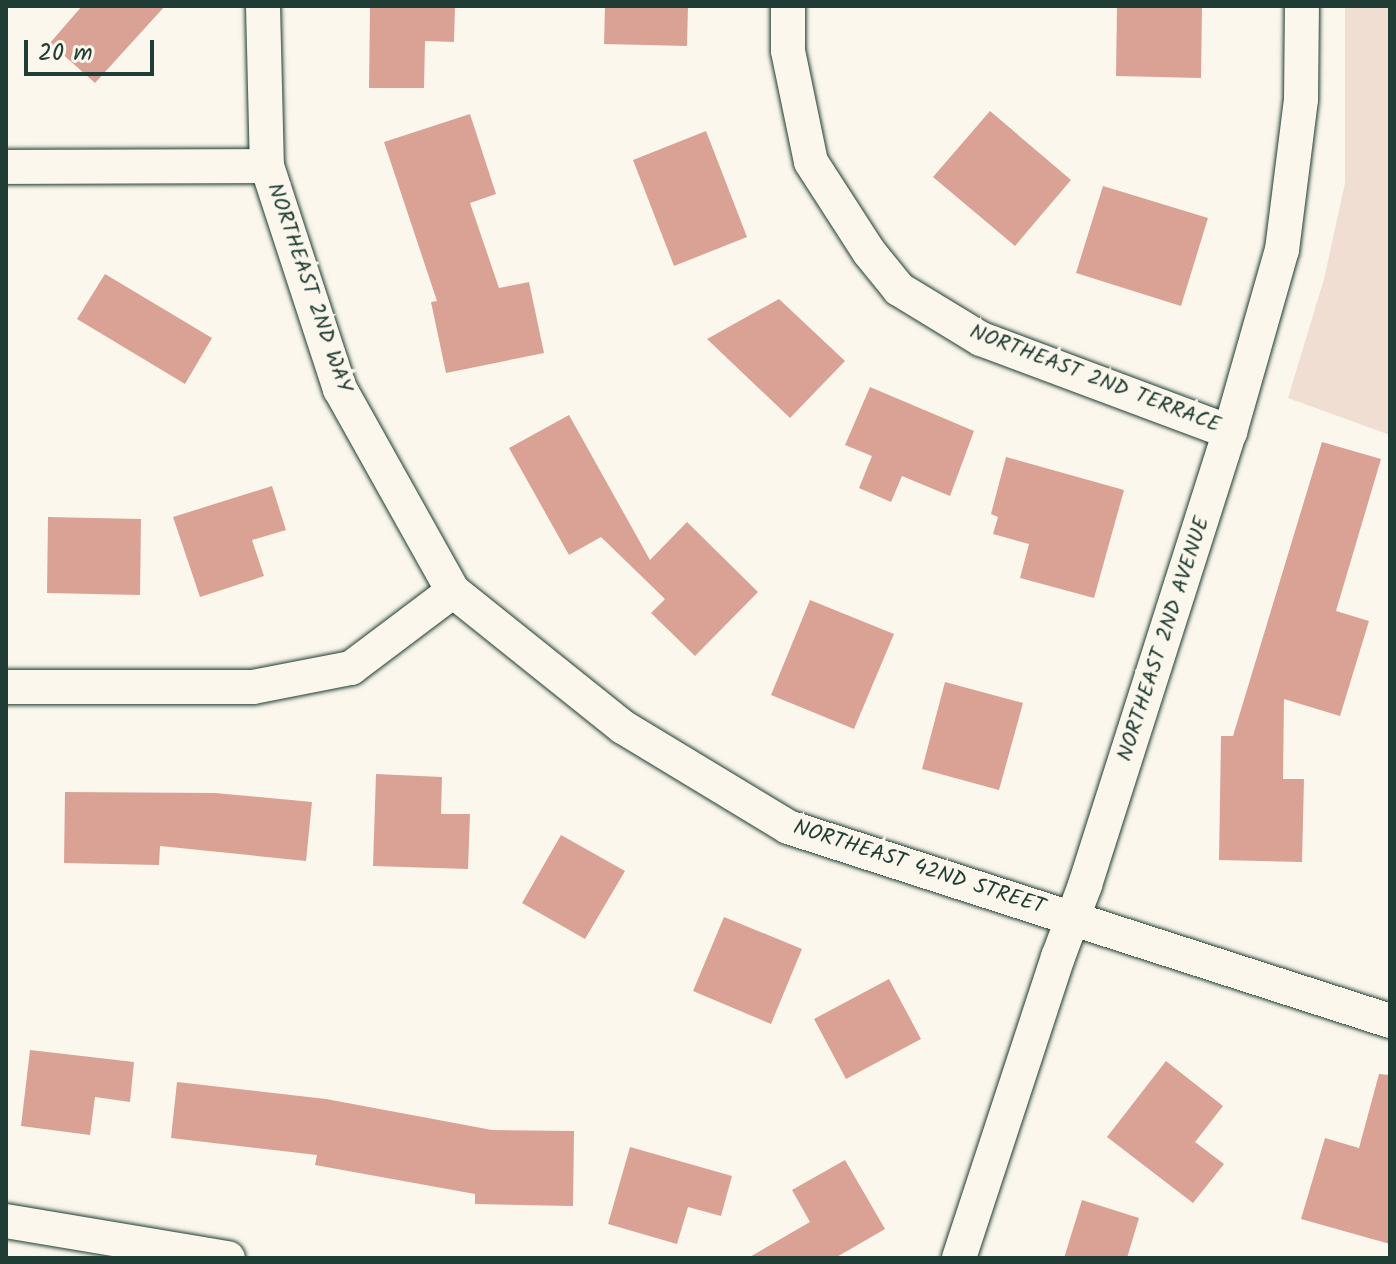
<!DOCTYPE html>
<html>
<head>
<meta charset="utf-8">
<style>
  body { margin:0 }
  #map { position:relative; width:1396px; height:1264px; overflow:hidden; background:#fbf7ec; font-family:Kalam,sans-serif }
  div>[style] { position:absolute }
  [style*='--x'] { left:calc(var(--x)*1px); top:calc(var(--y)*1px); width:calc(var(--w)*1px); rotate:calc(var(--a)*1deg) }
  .built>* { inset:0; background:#f1ded2 }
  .building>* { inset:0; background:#daa295 }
  .roads { filter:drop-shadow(0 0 2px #1f3d34) drop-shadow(0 0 2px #1f3d34) }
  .minor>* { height:34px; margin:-17px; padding:0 17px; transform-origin:17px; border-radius:17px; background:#fbf7ec }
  span { translate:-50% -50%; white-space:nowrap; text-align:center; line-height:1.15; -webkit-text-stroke:8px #fbf7ec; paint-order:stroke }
  .street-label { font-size:22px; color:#1f3d34 }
  .frame { position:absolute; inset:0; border:8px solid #1f3d34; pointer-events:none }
  .scale { position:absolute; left:24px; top:40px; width:130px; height:36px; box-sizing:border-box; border:4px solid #1f3d34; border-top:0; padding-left:10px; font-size:24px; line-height:28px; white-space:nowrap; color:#1f3d34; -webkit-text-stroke:6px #fbf7ec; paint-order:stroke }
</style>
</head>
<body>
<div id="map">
  <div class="built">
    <i style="clip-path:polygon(1345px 6px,1390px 6px,1390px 435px,1288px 398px,1324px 279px,1345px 183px)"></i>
  </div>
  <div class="building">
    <i style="clip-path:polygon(82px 6px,165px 6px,95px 83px,50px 43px)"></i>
    <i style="clip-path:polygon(370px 6px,455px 6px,454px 42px,425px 41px,424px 88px,369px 88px)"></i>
    <i style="clip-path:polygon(605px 6px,688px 6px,687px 46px,604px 44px)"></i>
    <i style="clip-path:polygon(1117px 6px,1202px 6px,1201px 78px,1116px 76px)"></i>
    <i style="clip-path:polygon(990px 111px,1071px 180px,1015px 246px,933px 177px)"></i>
    <i style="clip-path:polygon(470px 114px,496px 194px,470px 203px,499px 288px,529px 282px,544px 353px,446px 373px,431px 302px,437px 301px,384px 142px)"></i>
    <i style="clip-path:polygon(706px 131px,747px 237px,674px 266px,633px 160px)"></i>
    <i style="clip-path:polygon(1103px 186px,1208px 218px,1181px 306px,1076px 273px)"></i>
    <i style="clip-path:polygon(105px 274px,212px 338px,185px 384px,77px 319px)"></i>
    <i style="clip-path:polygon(779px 299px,845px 361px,790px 418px,707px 339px)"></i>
    <i style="clip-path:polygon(870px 387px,974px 431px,950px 496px,902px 476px,891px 502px,859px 488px,872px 456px,845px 445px)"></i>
    <i style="clip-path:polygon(569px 415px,650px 560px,687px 522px,758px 592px,695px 656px,651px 613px,665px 599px,601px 537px,569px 555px,509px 448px)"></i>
    <i style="clip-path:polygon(1322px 442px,1381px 459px,1336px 611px,1369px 621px,1340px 716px,1284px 699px,1283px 779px,1304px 779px,1302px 862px,1219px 860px,1221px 736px,1233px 736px)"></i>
    <i style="clip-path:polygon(1006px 457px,1124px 490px,1094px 598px,1020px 578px,1029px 544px,993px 534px,998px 517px,991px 514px)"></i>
    <i style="clip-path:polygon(272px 486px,286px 530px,252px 540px,264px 576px,200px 597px,173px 517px)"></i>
    <i style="clip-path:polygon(48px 517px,141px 519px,140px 595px,47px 593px)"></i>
    <i style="clip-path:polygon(810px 600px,894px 634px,854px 729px,771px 695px)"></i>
    <i style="clip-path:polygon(945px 682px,1023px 703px,999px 790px,922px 769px)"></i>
    <i style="clip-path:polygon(376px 774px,442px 777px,441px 814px,470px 814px,468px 869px,373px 866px)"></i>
    <i style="clip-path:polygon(65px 792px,215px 793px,312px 802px,306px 861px,160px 846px,159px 865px,64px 863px)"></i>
    <i style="clip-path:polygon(561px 835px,625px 871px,585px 939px,522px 903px)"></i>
    <i style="clip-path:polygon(724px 917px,802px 949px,771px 1024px,693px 991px)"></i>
    <i style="clip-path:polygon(889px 979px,921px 1039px,846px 1079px,814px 1019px)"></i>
    <i style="clip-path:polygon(30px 1050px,134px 1062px,130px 1102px,95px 1097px,90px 1135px,21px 1126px)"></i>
    <i style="clip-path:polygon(1166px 1061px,1223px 1106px,1195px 1142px,1224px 1164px,1193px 1203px,1107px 1137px)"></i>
    <i style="clip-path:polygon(1379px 1074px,1390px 1075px,1390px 1244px,1301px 1219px,1325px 1138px,1359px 1148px)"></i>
    <i style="clip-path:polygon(177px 1082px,326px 1099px,492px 1130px,574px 1131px,573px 1206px,475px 1204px,475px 1194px,315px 1165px,317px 1155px,171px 1138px)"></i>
    <i style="clip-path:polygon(630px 1147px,732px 1176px,721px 1216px,688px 1207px,677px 1244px,608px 1224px)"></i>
    <i style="clip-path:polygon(845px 1160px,885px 1229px,835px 1258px,748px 1258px,810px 1222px,792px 1190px)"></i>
    <i style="clip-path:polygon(1082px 1200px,1139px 1218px,1127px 1258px,1064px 1258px)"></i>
  </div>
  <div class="roads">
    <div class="minor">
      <i style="--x:263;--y:6;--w:160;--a:88.6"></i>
      <i style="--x:267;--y:166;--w:235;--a:71.9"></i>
      <i style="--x:340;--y:389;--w:231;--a:60.8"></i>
      <i style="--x:788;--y:6;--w:45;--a:90"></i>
      <i style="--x:788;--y:51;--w:113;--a:78.3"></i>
      <i style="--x:811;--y:162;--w:107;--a:57.2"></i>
      <i style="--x:869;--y:252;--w:48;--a:51"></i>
      <i style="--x:899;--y:289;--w:96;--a:31.4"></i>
      <i style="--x:981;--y:339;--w:266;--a:20.5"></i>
      <i style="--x:6;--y:167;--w:261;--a:-0.2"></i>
      <i style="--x:6;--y:687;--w:247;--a:0"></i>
      <i style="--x:253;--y:687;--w:100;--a:-11"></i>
      <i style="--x:351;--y:668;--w:128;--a:-37"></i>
      <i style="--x:453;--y:591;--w:218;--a:38.7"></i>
      <i style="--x:623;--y:727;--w:193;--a:31.2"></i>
      <i style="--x:788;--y:827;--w:632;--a:17.86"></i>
      <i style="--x:6;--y:1221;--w:225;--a:9.5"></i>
      <i style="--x:959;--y:1258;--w:317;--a:-71.8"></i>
      <i style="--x:1058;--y:957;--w:77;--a:-69.4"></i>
      <i style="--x:1085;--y:885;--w:476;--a:-72.3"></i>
      <i style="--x:1230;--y:432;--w:189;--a:-74.1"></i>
      <i style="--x:1282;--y:250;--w:152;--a:-82.8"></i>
      <i style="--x:1301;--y:99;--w:93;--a:-89.4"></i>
    </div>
  </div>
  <div class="street-label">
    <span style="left:309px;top:288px;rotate:71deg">NORTHEAST 2ND WAY</span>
    <span style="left:1095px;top:379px;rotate:21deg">NORTHEAST 2ND TERRACE</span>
    <span style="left:1164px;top:639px;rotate:-72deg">NORTHEAST 2ND AVENUE</span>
    <span style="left:919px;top:868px;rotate:18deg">NORTHEAST 42ND STREET</span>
  </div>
  <div class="frame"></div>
  <div class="scale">20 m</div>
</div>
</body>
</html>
